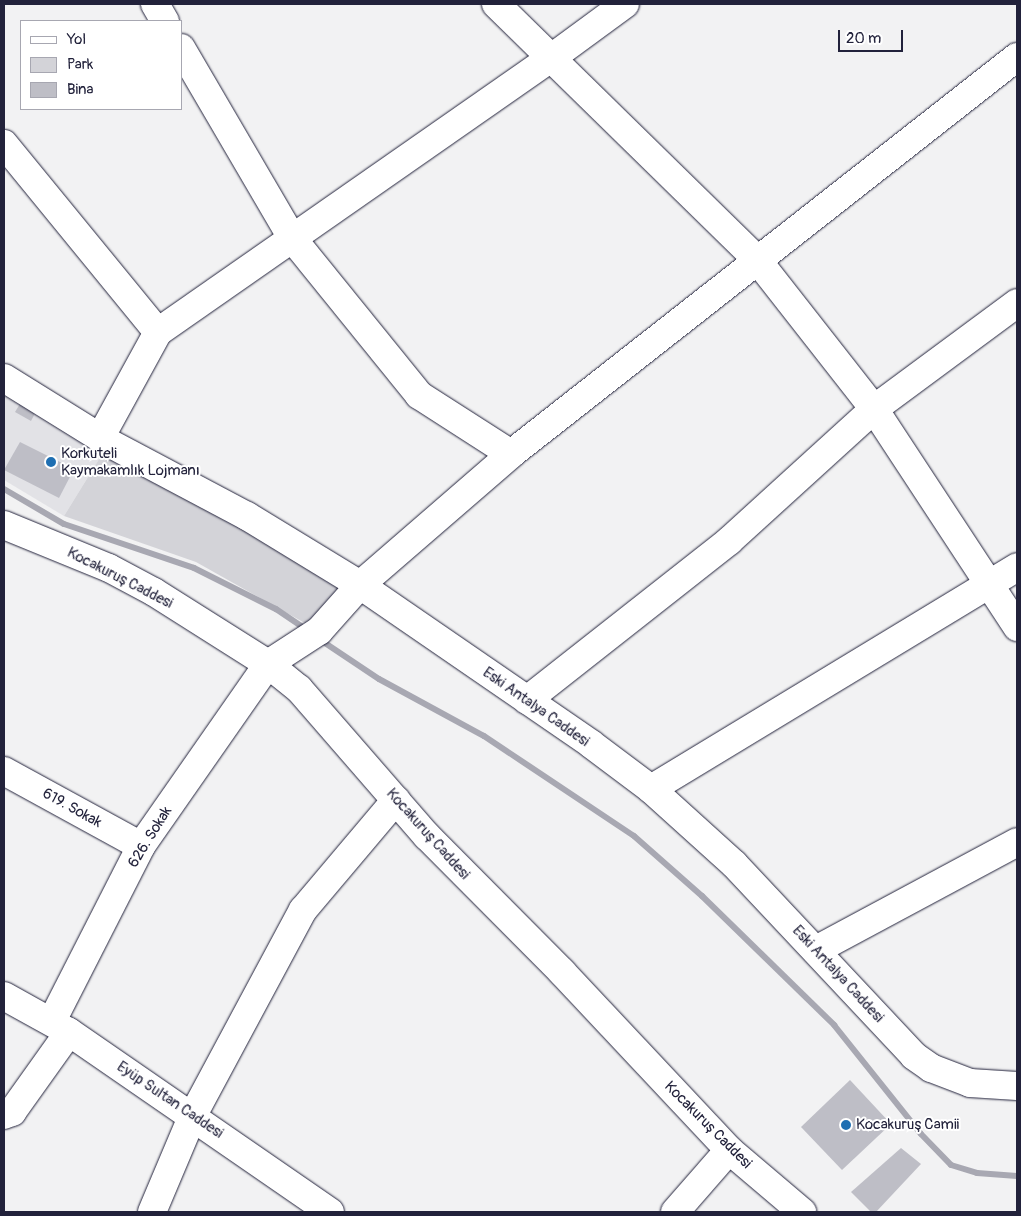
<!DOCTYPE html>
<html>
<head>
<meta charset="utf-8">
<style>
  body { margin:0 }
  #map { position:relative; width:1021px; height:1216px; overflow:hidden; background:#f2f2f3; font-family:Pangolin,sans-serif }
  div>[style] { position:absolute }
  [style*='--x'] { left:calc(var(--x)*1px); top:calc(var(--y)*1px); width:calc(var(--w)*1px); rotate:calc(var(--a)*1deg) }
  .built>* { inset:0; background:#e2e2e6 }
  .green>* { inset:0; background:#d3d3d8 }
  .stream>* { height:6px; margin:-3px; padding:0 3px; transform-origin:3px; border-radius:3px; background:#a8a8b2 }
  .building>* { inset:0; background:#bebec6 }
  .roads { filter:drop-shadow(0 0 1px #22223b) drop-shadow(0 0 1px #22223b) }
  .minor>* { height:28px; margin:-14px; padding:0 14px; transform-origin:14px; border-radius:14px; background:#fff }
  .major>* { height:28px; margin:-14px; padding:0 14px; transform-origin:14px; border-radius:14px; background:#fff }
  .dots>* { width:14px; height:14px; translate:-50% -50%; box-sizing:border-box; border:2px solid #fff; border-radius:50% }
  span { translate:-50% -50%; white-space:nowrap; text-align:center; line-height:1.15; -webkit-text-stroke:4px #fff; paint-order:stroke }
  .poi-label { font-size:15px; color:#22223b }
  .left { translate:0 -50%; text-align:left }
  .street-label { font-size:15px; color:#22223b }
  .frame { position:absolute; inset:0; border:5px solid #22223b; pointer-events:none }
  .legend { position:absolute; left:20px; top:20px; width:162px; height:90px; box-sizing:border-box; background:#fff; border:1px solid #a7a7b1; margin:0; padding:6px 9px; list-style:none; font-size:15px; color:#22223b }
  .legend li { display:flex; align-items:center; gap:10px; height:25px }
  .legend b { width:25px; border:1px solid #a7a7b1 }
  .scale { position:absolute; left:838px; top:30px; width:65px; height:22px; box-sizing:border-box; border:2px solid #22223b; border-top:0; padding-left:6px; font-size:15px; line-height:18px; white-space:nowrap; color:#22223b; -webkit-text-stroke:4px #fff; paint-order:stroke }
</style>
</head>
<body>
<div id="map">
  <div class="built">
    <i style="clip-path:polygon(4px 378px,109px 443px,64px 516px,4px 480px)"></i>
  </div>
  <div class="green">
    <i style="clip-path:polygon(109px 443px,360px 585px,319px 631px,196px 562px,64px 516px)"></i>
  </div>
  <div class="stream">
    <i style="--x:4;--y:489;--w:69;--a:30.3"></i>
    <i style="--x:64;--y:524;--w:137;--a:18.7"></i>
    <i style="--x:194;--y:568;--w:92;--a:26.6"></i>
    <i style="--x:276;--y:609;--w:37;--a:34"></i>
    <i style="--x:319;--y:639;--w:72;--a:33.7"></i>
    <i style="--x:379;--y:679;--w:119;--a:28.5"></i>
    <i style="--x:484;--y:736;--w:180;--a:33.7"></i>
    <i style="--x:634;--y:836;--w:91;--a:41.4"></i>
    <i style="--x:702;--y:896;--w:185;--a:44.3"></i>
    <i style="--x:834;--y:1025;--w:139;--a:51.4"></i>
    <i style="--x:921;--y:1134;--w:43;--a:45.9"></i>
    <i style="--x:951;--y:1165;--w:27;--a:17"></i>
    <i style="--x:977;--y:1173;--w:40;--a:4.3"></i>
  </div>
  <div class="building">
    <i style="clip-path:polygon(26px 394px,41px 402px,31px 421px,15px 412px)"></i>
    <i style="clip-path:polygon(20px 442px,74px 469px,59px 498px,4px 470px)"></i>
    <i style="clip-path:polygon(850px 1080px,891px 1124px,842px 1170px,801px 1127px)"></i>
    <i style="clip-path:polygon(901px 1148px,921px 1164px,876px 1212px,871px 1212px,851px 1192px)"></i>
  </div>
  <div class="roads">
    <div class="minor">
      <i style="--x:155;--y:4;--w:20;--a:60"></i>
      <i style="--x:496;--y:4;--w:367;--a:44.4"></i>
      <i style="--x:758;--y:261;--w:188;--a:51.9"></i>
      <i style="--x:874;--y:409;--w:261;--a:56.7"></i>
      <i style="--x:181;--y:48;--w:220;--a:59.7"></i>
      <i style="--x:292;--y:238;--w:202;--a:51"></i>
      <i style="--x:419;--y:395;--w:109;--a:32.7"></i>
      <i style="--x:4;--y:144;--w:243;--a:50.7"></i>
      <i style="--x:100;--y:438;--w:121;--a:-61.3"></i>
      <i style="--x:158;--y:332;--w:478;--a:-34.9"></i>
      <i style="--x:550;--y:59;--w:93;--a:-36.3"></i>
      <i style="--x:360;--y:585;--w:200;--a:-40.9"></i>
      <i style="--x:511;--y:454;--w:643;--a:-38.12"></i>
      <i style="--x:527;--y:700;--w:257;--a:-38.2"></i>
      <i style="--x:729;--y:541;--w:196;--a:-42.3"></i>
      <i style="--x:874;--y:409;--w:178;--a:-36.5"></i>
      <i style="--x:4;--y:771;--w:156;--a:28.7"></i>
      <i style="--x:651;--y:789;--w:428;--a:-31.2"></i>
      <i style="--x:816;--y:950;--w:228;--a:-28.2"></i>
      <i style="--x:4;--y:996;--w:74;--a:29"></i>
      <i style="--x:69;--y:1032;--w:317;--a:34.6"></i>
      <i style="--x:52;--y:1021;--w:196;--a:-63"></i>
      <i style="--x:141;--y:846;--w:222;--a:-55.1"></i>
      <i style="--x:4;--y:1115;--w:9;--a:-21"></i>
      <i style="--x:12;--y:1112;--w:98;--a:-54.5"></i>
      <i style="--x:152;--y:1212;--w:105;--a:-67.1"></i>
      <i style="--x:193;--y:1115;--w:233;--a:-61.8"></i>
      <i style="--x:303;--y:910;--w:144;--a:-49.8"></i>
      <i style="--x:675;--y:1212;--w:82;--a:-48.9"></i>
    </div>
    <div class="major">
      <i style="--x:4;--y:378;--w:123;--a:31.8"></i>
      <i style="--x:109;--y:443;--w:156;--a:27.9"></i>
      <i style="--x:247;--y:516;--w:132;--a:31.4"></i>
      <i style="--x:360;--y:585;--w:280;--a:34.5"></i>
      <i style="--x:591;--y:744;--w:75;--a:36.9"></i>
      <i style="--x:651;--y:789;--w:112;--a:42.1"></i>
      <i style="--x:734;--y:864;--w:263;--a:46.8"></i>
      <i style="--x:914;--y:1056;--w:21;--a:35"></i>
      <i style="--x:931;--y:1068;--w:42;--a:21"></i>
      <i style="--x:970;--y:1083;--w:47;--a:3.7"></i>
      <i style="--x:4;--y:525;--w:113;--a:22.3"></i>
      <i style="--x:109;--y:568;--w:51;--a:28.1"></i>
      <i style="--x:154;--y:592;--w:135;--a:32.3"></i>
      <i style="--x:268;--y:664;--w:40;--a:39"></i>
      <i style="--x:299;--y:689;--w:195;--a:49"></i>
      <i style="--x:427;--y:836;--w:192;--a:45.2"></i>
      <i style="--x:562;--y:972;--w:244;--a:46.8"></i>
      <i style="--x:729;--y:1150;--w:96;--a:40.3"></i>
      <i style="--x:268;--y:664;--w:61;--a:-32.9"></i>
      <i style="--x:319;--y:631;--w:62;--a:-48.3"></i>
    </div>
  </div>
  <div class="dots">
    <i style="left:51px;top:462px;background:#1f6fb2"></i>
    <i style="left:846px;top:1125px;background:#1f6fb2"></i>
  </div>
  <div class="poi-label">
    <span class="left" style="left:61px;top:462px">Korkuteli<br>Kaymakamlık Lojmanı</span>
    <span class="left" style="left:856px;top:1125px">Kocakuruş Camii</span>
  </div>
  <div class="street-label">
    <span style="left:120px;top:578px;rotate:27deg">Kocakuruş Caddesi</span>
    <span style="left:536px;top:707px;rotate:35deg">Eski Antalya Caddesi</span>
    <span style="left:72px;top:808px;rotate:29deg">619. Sokak</span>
    <span style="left:428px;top:834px;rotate:48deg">Kocakuruş Caddesi</span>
    <span style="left:150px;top:837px;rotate:-58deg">626. Sokak</span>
    <span style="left:838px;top:974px;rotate:47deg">Eski Antalya Caddesi</span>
    <span style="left:170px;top:1100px;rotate:34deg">Eyüp Sultan Caddesi</span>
    <span style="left:708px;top:1125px;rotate:45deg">Kocakuruş Caddesi</span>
  </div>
  <div class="frame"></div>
  <ul class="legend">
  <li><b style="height:6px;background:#fff"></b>Yol</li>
  <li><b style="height:14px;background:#d3d3d8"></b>Park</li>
  <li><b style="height:14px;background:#bebec6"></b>Bina</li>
  </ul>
  <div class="scale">20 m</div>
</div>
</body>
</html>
